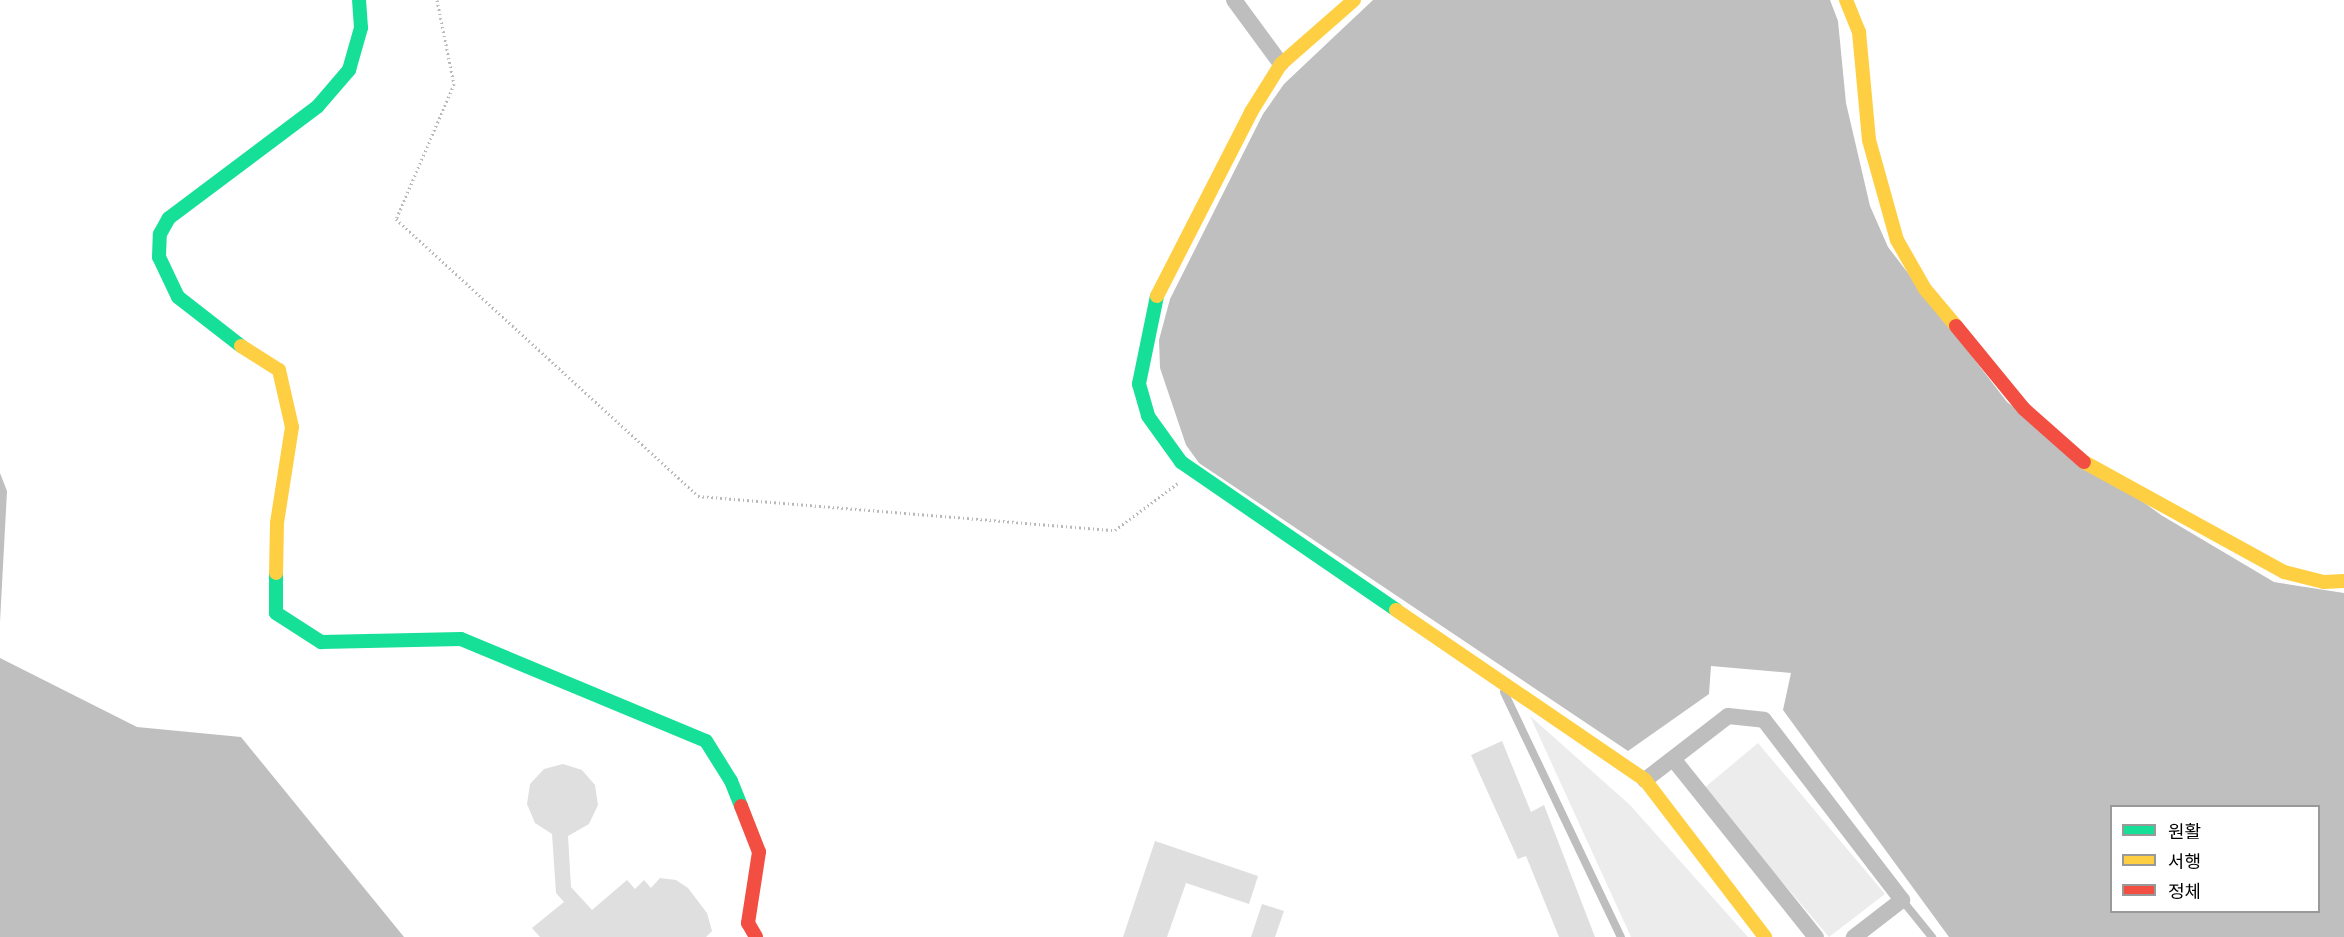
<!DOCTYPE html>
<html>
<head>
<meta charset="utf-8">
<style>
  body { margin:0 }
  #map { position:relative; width:2344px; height:937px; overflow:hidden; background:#fff; font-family:"Golos Text","Noto Sans KR",sans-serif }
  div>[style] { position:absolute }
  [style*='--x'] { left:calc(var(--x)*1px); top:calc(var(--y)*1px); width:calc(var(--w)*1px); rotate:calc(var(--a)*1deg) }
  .green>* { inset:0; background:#ececec }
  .water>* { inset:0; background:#bfbfbf }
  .building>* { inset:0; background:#dfdfdf }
  .path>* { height:3px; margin-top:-1.5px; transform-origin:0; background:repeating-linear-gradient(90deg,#b9b9b9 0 1.5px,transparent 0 4.5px) }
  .lane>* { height:8px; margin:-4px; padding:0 4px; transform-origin:4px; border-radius:4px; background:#bebebe }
  .street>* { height:16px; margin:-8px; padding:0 8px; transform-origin:8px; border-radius:8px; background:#bebebe }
  .fast>* { height:14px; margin:-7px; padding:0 7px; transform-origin:7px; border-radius:7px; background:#16e098 }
  .slow>* { height:14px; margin:-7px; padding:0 7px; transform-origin:7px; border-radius:7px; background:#ffcf43 }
  .jam>* { height:14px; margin:-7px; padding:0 7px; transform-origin:7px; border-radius:7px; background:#f24e42 }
  span { translate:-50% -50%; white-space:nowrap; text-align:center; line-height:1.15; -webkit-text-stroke:5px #fff; paint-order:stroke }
  .legend { position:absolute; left:2110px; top:805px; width:210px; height:108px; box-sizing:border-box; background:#fff; border:2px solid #999; margin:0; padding:8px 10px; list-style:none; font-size:18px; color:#000 }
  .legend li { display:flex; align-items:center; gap:12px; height:30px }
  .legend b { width:30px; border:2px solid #999 }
</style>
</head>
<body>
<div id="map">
  <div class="green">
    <i style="clip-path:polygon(1530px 716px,1630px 805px,1748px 937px,1631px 937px)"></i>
    <i style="clip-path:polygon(1758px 743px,1885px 894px,1829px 937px,1703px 789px)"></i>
  </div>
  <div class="water">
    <i style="clip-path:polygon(evenodd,1373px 0,1830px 0,1838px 21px,1846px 103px,1870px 206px,1888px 247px,2007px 402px,2161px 515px,2274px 582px,2344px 593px,2344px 937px,1949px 937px,1783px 710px,1791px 673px,1711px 666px,1709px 694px,1628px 751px,1199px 463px,1186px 445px,1160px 368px,1159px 340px,1170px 299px,1263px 114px,1284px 84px,1373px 0,2112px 806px,2318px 806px,2318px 912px,2112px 912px,2112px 806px)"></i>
    <i style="clip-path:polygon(0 473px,7px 491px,0 622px)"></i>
    <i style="clip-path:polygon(0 658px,137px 727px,241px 737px,404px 937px,0 937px)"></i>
  </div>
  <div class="building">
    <i style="clip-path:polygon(1502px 741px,1531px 812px,1544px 805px,1595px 937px,1559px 937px,1526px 856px,1518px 859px,1471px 755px)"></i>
    <i style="clip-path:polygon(563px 764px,582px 770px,595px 785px,598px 805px,589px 824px,568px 836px,571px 887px,592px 910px,627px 880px,635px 889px,644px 880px,651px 888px,660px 878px,676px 880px,688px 888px,707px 913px,712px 931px,706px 937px,540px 937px,532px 928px,564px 902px,556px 893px,552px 834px,535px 823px,527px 804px,530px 784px,544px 769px)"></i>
    <i style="clip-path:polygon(1155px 841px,1258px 876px,1249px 904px,1186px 883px,1167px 937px,1123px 937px)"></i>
    <i style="clip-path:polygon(1262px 904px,1284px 911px,1275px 937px,1251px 937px)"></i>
  </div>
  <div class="path">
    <i style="--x:437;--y:0;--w:86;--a:78.6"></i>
    <i style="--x:454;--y:84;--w:147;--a:113.2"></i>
    <i style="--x:396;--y:219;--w:410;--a:42.5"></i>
    <i style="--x:698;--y:496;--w:418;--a:4.7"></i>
    <i style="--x:1115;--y:530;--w:79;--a:-36.7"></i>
  </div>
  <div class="lane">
    <i style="--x:1504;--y:692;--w:272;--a:64.5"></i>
    <i style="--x:1902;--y:900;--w:48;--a:51"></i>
  </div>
  <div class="street">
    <i style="--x:1234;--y:0;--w:79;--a:53.7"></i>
    <i style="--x:1674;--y:760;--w:227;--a:51.3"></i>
    <i style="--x:1645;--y:780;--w:105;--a:-37.6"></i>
    <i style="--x:1728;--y:716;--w:36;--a:6"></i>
    <i style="--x:1764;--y:720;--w:227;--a:52.5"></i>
    <i style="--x:1902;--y:900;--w:61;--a:142.4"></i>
  </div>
  <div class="fast">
    <i style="--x:1157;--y:296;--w:90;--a:101.6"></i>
    <i style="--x:1139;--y:384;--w:33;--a:74"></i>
    <i style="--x:1148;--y:416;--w:57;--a:54.3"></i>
    <i style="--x:1181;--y:462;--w:261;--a:34.5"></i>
    <i style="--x:241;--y:346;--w:80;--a:-142.1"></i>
    <i style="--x:178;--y:297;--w:44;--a:-115.4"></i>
    <i style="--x:159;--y:257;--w:23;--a:-88"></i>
    <i style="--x:160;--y:234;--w:18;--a:-61"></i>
    <i style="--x:169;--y:218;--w:186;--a:-36.9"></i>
    <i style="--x:318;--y:106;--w:48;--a:-49.3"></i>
    <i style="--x:349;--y:70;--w:44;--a:-74.1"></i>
    <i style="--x:361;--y:28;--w:28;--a:-94"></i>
    <i style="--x:276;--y:573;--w:40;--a:90"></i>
    <i style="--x:276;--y:613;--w:54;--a:32.8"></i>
    <i style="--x:321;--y:642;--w:140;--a:-1.2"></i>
    <i style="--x:461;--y:639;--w:265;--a:22.6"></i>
    <i style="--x:706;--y:741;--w:47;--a:58"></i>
    <i style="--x:731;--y:781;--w:27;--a:68"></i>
  </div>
  <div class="slow">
    <i style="--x:1846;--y:0;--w:35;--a:68"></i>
    <i style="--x:1859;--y:32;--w:108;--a:84.7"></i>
    <i style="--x:1869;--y:140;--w:104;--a:74.4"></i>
    <i style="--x:1897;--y:240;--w:56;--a:60.3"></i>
    <i style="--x:1925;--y:289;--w:48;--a:50"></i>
    <i style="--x:1157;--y:296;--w:207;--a:-62.9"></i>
    <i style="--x:1251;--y:112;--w:57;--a:-58"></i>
    <i style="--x:1281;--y:64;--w:97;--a:-41.2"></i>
    <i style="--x:241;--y:346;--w:45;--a:32.3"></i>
    <i style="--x:279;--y:370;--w:58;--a:77.2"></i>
    <i style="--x:292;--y:427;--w:97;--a:98.9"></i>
    <i style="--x:277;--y:523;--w:50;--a:91.1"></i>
    <i style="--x:2084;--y:462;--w:228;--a:28.8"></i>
    <i style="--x:2284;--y:572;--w:41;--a:14"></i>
    <i style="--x:2324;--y:582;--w:20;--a:-3"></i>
    <i style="--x:1396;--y:610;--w:301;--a:34.3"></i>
    <i style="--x:1645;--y:780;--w:198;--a:52.6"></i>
  </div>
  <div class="jam">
    <i style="--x:1956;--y:326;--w:107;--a:50.7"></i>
    <i style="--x:2024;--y:409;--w:80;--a:41.5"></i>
    <i style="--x:741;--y:806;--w:49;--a:68.6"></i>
    <i style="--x:759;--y:852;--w:72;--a:98.8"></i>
    <i style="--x:748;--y:923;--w:16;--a:60"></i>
  </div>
  <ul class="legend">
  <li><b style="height:8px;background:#16e098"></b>원활</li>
  <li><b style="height:8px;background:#ffcf43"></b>서행</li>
  <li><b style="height:8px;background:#f24e42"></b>정체</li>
  </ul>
</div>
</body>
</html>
